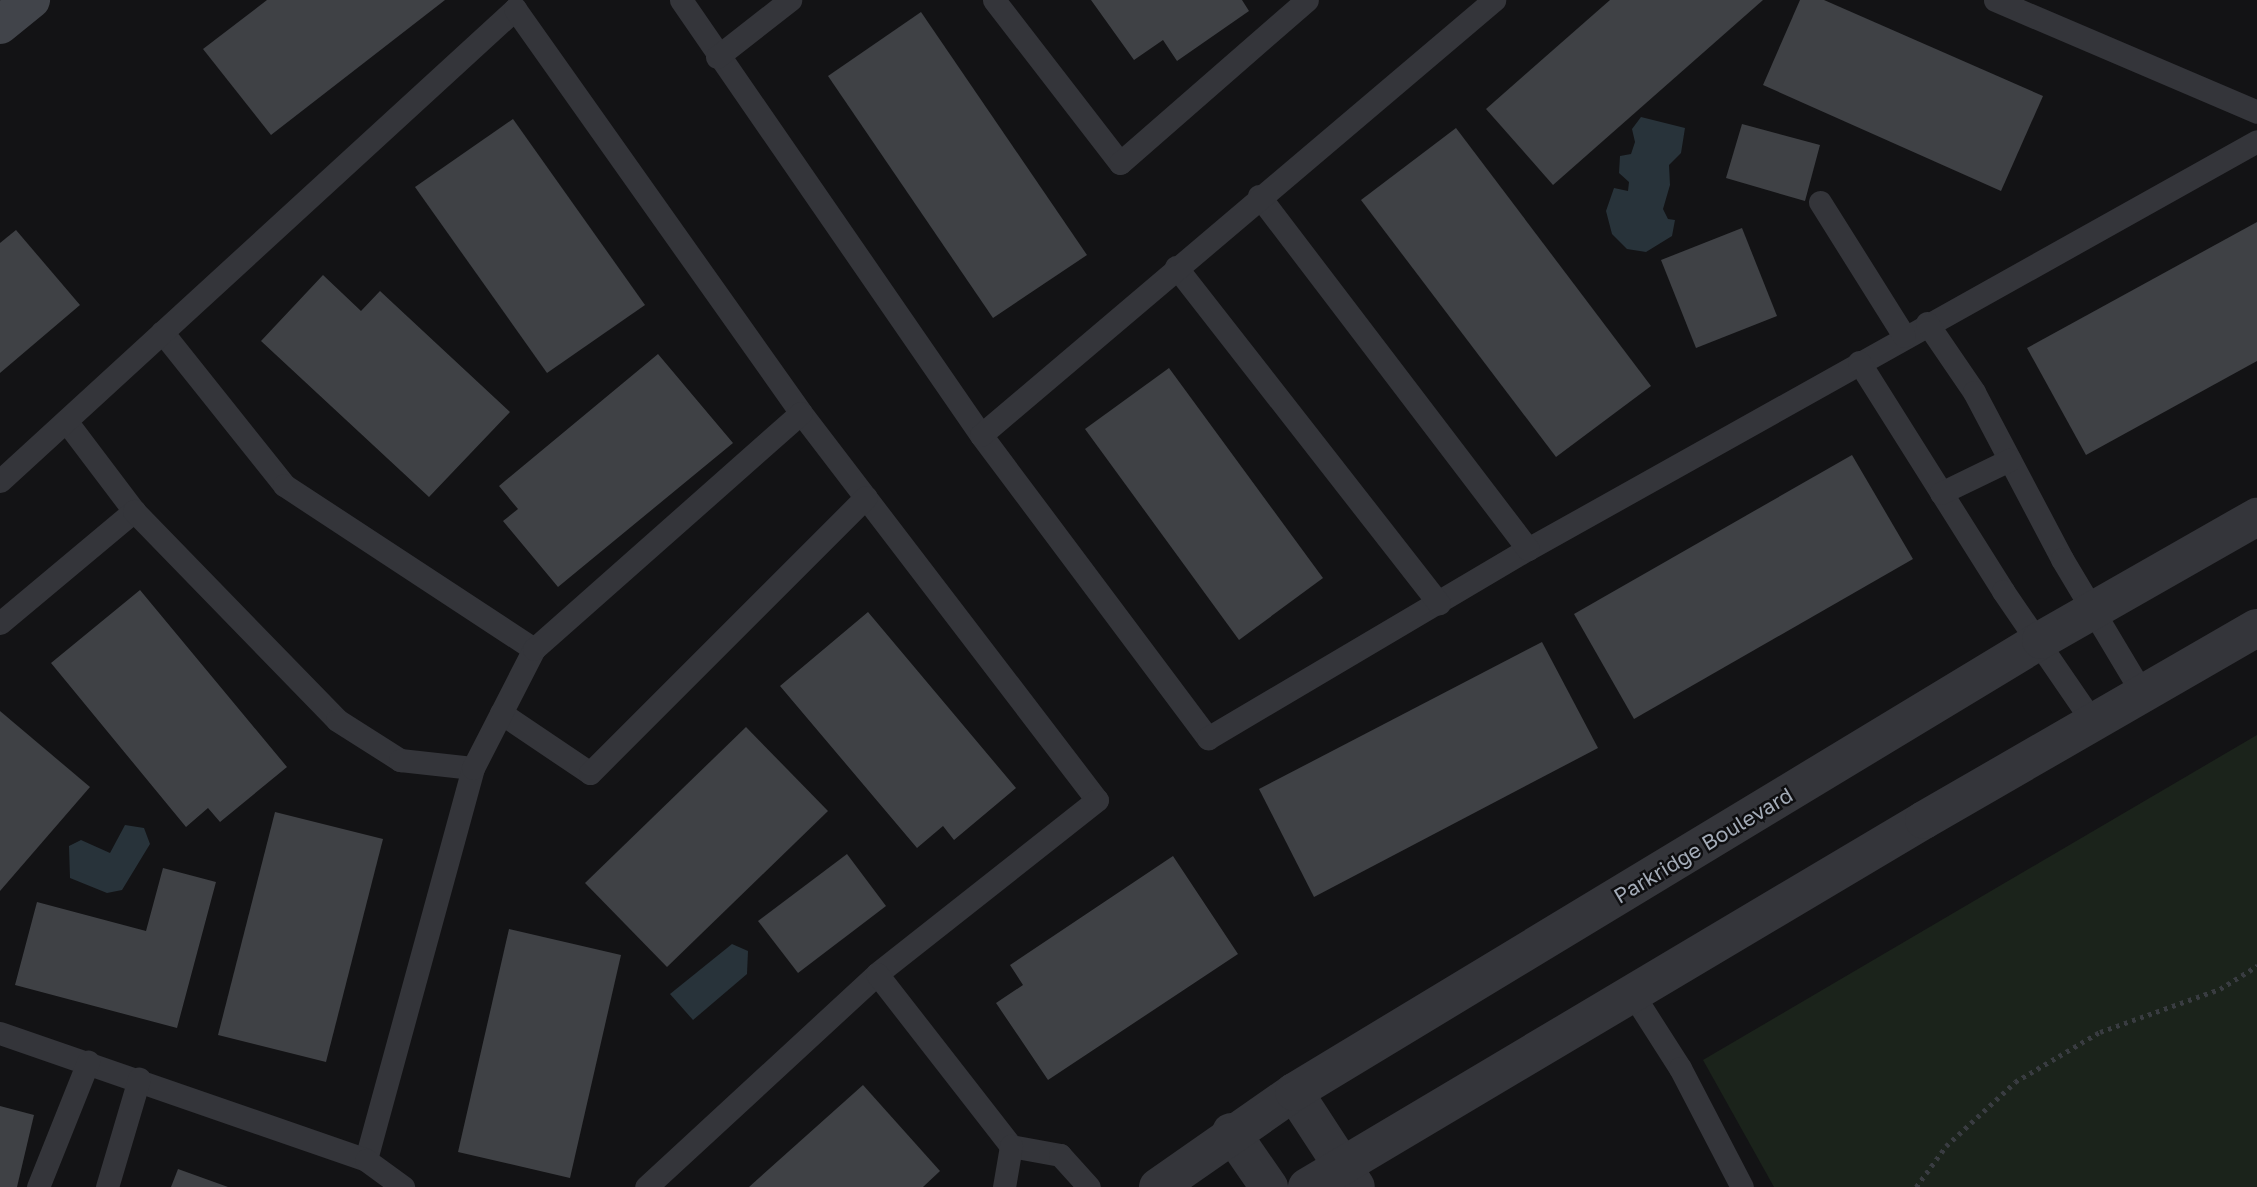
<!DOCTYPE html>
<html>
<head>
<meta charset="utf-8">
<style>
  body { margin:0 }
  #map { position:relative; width:2257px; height:1187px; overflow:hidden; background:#131315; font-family:"Golos Text",sans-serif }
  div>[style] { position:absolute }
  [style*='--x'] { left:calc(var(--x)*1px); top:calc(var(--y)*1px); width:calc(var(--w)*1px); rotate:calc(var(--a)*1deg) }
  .green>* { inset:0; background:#1b231b }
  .water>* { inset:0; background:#28333a }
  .building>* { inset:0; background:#3f4145 }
  .path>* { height:4.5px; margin-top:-2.25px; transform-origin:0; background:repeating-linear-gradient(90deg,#393c41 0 3.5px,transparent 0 8.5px) }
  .service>* { height:23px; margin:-11.5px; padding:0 11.5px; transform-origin:11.5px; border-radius:11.5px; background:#34353a }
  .minor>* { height:38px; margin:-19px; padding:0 19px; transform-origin:19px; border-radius:19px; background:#34353a }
  .tertiary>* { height:38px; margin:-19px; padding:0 19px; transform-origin:19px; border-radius:19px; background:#34353a }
  .secondary>* { height:38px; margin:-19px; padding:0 19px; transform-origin:19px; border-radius:19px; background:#41444a }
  span { translate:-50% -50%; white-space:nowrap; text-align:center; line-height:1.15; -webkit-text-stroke:5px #0e0e10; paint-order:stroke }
  .street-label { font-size:21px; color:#a3abb7 }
</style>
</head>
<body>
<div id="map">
  <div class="green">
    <i style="clip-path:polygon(2257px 735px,2257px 1187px,1774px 1187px,1703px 1060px)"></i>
  </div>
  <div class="water">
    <i style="clip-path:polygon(1641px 117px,1685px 128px,1681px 153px,1669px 165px,1670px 185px,1663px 209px,1668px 219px,1675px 220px,1672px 236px,1646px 252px,1627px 249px,1612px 234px,1606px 211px,1614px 188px,1628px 191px,1629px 182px,1619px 173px,1620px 156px,1631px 154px,1635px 142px,1632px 129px)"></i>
    <i style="clip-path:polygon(125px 825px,144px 828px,150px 844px,122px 890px,107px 893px,70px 878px,69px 846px,81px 840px,110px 853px)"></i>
    <i style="clip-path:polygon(732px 944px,748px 951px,747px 974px,693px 1020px,670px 994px)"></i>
  </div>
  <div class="building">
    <i style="clip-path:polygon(267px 0,445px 0,271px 135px,203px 49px)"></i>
    <i style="clip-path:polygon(1091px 0,1242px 0,1249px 11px,1177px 61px,1163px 40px,1134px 60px)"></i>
    <i style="clip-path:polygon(1610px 0,1763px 0,1553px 185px,1486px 109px)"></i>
    <i style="clip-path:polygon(1800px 0,1824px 0,2043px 96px,2001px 191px,1763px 85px)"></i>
    <i style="clip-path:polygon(921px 12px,1087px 255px,993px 318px,828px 76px)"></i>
    <i style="clip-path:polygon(513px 119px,645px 305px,547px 373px,415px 187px)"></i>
    <i style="clip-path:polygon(1742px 124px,1820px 145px,1805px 201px,1726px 178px)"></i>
    <i style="clip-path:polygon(1456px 128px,1651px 386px,1556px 457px,1361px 200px)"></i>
    <i style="clip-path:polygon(2257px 222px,2257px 361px,2086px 455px,2027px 348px)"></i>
    <i style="clip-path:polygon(1742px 228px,1777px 316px,1696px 348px,1661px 260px)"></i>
    <i style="clip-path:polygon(16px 230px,80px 305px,0 373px,0 243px)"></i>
    <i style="clip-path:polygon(323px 275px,361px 311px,380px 291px,510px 412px,429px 497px,261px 341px)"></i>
    <i style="clip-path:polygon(658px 354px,733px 443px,558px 587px,503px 521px,518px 509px,499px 486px)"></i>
    <i style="clip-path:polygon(1169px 368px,1323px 578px,1239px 640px,1085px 429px)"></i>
    <i style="clip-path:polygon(1852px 455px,1913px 559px,1634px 719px,1574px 614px)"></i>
    <i style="clip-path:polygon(140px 590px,287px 767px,220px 822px,208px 808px,186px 827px,51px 663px)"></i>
    <i style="clip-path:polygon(868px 612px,1016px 788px,954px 840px,943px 826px,917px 848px,780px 686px)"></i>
    <i style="clip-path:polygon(1542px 642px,1598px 748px,1314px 897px,1259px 789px)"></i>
    <i style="clip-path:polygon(0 711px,90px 787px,0 891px)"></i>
    <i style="clip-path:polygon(746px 727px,828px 811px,667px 967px,585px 883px)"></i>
    <i style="clip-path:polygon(275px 812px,383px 839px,326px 1062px,218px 1035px)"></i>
    <i style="clip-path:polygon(847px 854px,886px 906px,798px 973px,758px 921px)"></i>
    <i style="clip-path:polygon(1173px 856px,1238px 954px,1048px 1080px,996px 1003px,1023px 985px,1010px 965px)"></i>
    <i style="clip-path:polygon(163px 868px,216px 882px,177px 1028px,15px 985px,37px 902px,146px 931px)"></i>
    <i style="clip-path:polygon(509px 929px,621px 955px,570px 1178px,458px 1152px)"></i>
    <i style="clip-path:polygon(863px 1085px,940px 1171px,923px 1187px,749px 1187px)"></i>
    <i style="clip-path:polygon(0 1106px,34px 1115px,17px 1187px,0 1187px)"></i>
    <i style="clip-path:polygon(178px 1169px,228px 1187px,171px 1187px)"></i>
  </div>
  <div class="path">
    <i style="--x:1916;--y:1187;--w:51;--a:-53.8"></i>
    <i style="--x:1946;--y:1146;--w:94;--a:-42.8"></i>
    <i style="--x:2015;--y:1082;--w:99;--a:-30.5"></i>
    <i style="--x:2100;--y:1032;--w:127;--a:-19.7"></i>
    <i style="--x:2220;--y:989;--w:44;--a:-31.9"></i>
  </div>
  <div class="service">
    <i style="--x:681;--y:0;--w:528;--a:55.41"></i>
    <i style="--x:981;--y:435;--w:379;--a:53.2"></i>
    <i style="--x:1208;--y:738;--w:372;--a:-30.6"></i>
    <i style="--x:1528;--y:549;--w:835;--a:-29.23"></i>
    <i style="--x:994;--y:0;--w:206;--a:52.3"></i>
    <i style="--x:1120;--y:163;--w:248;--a:-41.1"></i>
    <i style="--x:1995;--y:0;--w:285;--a:23.1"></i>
    <i style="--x:717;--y:57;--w:93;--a:-38"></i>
    <i style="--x:1259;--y:196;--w:444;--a:52.7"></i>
    <i style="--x:1820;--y:202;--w:158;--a:57.9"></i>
    <i style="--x:1176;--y:267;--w:427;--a:52"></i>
    <i style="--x:1927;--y:323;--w:83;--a:55.7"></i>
    <i style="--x:1974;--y:392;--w:189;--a:62.2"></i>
    <i style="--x:2062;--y:559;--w:160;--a:59.1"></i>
    <i style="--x:162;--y:332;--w:196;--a:51.4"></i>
    <i style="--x:284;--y:485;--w:299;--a:33.3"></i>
    <i style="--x:1859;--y:362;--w:271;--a:57.8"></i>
    <i style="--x:2003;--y:591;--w:161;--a:55.6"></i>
    <i style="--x:66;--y:421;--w:113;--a:52.9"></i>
    <i style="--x:981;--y:435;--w:673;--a:-40.3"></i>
    <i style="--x:0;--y:481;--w:699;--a:-42.51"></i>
    <i style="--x:515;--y:9;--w:495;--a:54.7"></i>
    <i style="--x:801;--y:413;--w:487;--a:52.6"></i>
    <i style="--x:1097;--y:800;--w:280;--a:141.7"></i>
    <i style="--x:877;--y:974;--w:314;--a:137.3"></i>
    <i style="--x:1941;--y:493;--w:76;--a:-25.9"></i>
    <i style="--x:0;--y:623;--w:175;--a:-39.9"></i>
    <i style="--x:134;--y:511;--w:291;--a:45.8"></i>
    <i style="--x:337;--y:720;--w:75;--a:32.4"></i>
    <i style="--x:400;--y:760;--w:73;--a:6.3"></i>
    <i style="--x:473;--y:768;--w:406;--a:105.3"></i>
    <i style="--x:501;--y:713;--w:107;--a:34"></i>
    <i style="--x:590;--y:773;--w:390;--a:-45"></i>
    <i style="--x:473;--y:768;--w:134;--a:-62.9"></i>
    <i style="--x:534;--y:649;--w:356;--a:-41.5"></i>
    <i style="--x:877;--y:974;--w:218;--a:52.1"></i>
    <i style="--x:1011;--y:1146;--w:50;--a:10.4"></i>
    <i style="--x:1060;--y:1155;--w:43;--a:47.8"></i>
    <i style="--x:1632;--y:993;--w:89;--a:57.4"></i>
    <i style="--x:1680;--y:1068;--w:134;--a:62.5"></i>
    <i style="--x:0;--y:1033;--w:387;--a:19.1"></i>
    <i style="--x:366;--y:1160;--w:46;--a:36.1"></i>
    <i style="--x:38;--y:1187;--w:135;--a:-68.2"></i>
    <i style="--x:107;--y:1187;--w:113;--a:-73.5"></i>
    <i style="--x:1004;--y:1187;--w:42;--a:-80.3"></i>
  </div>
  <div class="minor">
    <i style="--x:1294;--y:1092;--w:113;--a:56.9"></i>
    <i style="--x:1231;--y:1132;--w:67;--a:55.4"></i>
  </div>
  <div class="tertiary">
    <i style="--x:1158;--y:1187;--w:166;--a:-34.9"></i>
    <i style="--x:1294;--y:1092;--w:873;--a:-31.18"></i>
    <i style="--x:2041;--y:640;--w:249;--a:-29.7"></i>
    <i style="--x:1307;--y:1187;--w:718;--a:-30.74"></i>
    <i style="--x:1924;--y:820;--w:384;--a:-30"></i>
  </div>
  <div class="secondary">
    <i style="--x:0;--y:25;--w:40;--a:-39"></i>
  </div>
  <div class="street-label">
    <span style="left:1703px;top:845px;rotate:-31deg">Parkridge Boulevard</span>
  </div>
</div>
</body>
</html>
